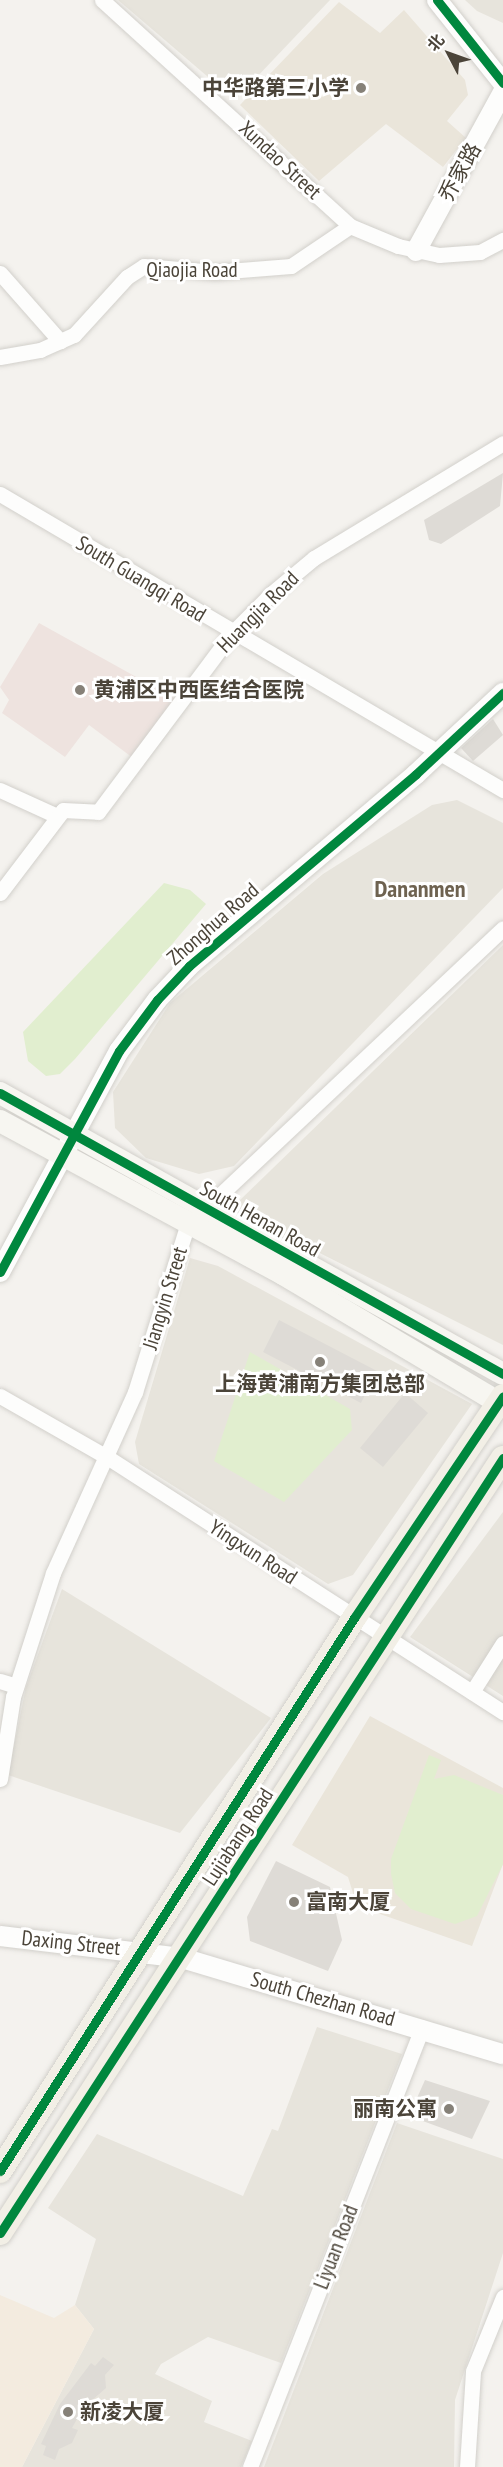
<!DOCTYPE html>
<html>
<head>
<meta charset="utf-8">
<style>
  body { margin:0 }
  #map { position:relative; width:503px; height:2467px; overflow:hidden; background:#f4f2ee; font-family:"PT Sans Narrow","Noto Sans SC",sans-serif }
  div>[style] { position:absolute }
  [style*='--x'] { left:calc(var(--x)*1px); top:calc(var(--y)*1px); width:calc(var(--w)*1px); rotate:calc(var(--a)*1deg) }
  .residential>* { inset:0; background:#e7e4dc }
  .commercial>* { inset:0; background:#f3ebdf }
  .education>* { inset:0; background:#eae5da }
  .medical>* { inset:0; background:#eee3df }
  .green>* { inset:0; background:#e1eecf }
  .building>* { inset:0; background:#dedbd6 }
  .roads { filter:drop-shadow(0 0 2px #d2d0cb) drop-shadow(0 0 2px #d2d0cb) }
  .minor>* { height:15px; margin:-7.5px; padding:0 7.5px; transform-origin:7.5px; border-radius:7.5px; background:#fdfdfc }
  .tertiary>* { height:20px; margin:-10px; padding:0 10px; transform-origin:10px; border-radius:10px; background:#fdfdfc }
  .secondary>* { height:22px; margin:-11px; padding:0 11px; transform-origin:11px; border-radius:11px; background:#f7f6f1 }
  .primary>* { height:24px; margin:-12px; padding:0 12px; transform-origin:12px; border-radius:12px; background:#f2efe6 }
  .cycleway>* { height:9px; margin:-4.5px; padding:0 4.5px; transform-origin:4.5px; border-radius:4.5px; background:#00873e }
  .dots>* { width:16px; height:16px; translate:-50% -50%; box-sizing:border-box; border:3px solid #fff; border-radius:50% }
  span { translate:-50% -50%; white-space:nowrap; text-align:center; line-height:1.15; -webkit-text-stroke:6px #fff; paint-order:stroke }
  .poi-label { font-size:21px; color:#4b4439; font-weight:700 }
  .right { translate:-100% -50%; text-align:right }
  .left { translate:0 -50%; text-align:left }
  .street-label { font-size:21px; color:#4b4439 }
  .quarter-label { font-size:24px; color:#6e6250; font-weight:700 }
  .north { position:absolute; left:419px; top:24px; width:60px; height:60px; -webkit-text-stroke:4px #fff; paint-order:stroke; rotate:311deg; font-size:16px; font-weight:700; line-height:24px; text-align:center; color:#4b4439 }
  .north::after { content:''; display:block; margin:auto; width:21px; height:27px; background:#4b4439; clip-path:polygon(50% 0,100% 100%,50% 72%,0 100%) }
</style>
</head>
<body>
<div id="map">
  <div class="residential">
    <i style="clip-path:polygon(118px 0,330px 0,235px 100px)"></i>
    <i style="clip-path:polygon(465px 0,503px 0,503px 23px,477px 11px)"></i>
    <i style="clip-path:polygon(457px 800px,503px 823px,503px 888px,234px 1166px,199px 1174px,146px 1158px,115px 1128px,113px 1092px,170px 1003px,323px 874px,432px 805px)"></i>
    <i style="clip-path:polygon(503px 945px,503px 1345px,242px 1214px,237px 1203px)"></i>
    <i style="clip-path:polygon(190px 1258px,218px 1266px,472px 1404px,353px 1575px,328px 1584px,139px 1464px,135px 1442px)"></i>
    <i style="clip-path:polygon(503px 1512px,503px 1696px,410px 1637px)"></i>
    <i style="clip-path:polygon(62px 1589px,271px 1718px,180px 1833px,8px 1775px,26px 1687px)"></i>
    <i style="clip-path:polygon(317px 2027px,402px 2054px,281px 2363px,208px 2337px,161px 2364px,155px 2374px,212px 2401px,204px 2422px,252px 2441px,241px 2467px,22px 2467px,94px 2329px,75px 2305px,96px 2239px,48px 2208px,97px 2134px,243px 2196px,272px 2129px,278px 2131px)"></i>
    <i style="clip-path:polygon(397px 2123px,503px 2159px,503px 2253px,455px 2400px,454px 2467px,264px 2467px)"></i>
  </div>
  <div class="commercial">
    <i style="clip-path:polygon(0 2295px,54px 2318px,75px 2305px,94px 2329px,22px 2467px,0 2467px)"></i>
  </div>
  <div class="education">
    <i style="clip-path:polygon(339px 2px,380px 33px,404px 10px,465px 80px,468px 95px,447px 121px,466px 138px,443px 167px,386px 124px,319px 181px,240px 105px)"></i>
    <i style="clip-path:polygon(370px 1716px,503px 1788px,503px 1864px,472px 1946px,357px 1906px,348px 1877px,292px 1845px)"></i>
  </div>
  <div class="medical">
    <i style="clip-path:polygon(39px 623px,176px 699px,133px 758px,89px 725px,65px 757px,2px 713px,9px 700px,0 687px)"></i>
  </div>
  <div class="green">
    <i style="clip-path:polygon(164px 883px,190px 890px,206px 904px,75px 1059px,60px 1074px,46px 1076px,28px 1061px,23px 1032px)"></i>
    <i style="clip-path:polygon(250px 1352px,350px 1409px,352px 1430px,284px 1502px,214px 1461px)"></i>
    <i style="clip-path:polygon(429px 1755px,441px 1760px,434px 1779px,454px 1775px,503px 1795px,503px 1864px,477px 1916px,455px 1924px,411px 1909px,395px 1893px,391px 1874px,391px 1859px)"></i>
  </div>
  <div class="building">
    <i style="clip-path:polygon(503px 473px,500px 506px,441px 544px,429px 540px,424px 520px)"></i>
    <i style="clip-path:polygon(493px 719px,503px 735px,473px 761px,461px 748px)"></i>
    <i style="clip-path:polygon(279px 1320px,377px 1371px,361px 1403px,263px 1352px)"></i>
    <i style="clip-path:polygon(405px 1393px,428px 1413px,383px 1467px,360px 1448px)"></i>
    <i style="clip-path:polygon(276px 1861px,330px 1887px,342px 1940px,328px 1971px,250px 1941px,247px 1917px)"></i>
    <i style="clip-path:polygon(425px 2080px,490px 2101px,472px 2139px,409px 2116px)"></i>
    <i style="clip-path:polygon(103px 2357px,114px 2365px,105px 2375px,106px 2388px,83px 2408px,72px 2428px,78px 2430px,72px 2443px,59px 2449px,55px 2460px,43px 2455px,46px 2446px,41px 2444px,60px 2404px,91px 2363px,95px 2366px)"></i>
  </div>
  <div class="roads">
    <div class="minor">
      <i style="--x:102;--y:0;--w:336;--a:42.3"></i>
      <i style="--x:0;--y:273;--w:91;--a:48.6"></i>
      <i style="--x:0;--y:357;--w:41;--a:-9.9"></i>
      <i style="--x:40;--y:350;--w:37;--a:-24"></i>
      <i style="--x:74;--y:335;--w:79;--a:-47.6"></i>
      <i style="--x:127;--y:277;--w:20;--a:-33"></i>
      <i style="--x:144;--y:266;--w:71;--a:4.8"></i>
      <i style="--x:215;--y:272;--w:76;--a:-4.5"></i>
      <i style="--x:291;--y:266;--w:71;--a:-34.1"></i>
      <i style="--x:350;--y:226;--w:52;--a:22.6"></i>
      <i style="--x:398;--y:246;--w:42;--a:12.4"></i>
      <i style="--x:439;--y:255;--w:41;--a:-4.2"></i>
      <i style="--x:480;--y:252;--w:26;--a:-28"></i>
      <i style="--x:0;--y:494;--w:584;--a:30.48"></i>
      <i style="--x:0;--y:790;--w:63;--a:24.5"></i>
      <i style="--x:0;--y:893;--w:104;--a:-52.8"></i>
      <i style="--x:63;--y:810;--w:35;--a:3"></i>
      <i style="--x:98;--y:812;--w:222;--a:-53.2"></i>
      <i style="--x:231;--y:634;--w:58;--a:-45"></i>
      <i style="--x:272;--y:593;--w:55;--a:-39.8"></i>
      <i style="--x:314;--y:558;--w:221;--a:-31.3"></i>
      <i style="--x:0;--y:1396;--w:123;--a:29.7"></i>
      <i style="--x:107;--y:1457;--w:471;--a:32.8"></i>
      <i style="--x:0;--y:1681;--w:17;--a:17"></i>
      <i style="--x:472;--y:1692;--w:58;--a:-57.7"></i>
      <i style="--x:0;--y:1779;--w:83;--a:-81"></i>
      <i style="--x:13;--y:1697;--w:130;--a:-72.1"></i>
      <i style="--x:53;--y:1573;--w:199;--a:-65.6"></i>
      <i style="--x:135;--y:1392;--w:174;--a:-72.6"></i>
      <i style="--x:187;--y:1226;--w:434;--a:-43.3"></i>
      <i style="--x:250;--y:2467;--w:472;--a:-68.6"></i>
      <i style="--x:467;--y:2467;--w:96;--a:-86.4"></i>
      <i style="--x:473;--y:2371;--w:80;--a:-67.9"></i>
    </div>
    <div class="tertiary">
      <i style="--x:437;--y:0;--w:106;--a:51.5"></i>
      <i style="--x:416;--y:251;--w:181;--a:-61.3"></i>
      <i style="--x:0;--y:1272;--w:251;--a:-61.7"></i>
      <i style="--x:119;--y:1051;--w:64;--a:-53.3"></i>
      <i style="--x:157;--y:1000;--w:47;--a:-46.7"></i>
      <i style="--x:189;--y:966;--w:297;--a:-40.2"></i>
      <i style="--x:416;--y:774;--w:119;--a:-43"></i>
      <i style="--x:0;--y:1936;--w:183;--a:6.9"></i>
      <i style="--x:182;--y:1958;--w:335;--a:16.7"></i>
    </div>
    <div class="secondary">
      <i style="--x:0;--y:1093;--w:576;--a:29.19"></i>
      <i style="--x:0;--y:1121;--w:322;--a:28.4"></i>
      <i style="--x:283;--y:1274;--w:256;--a:30.8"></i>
    </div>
    <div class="primary">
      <i style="--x:0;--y:2171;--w:657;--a:-57.37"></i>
      <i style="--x:354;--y:1618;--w:267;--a:-56.1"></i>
      <i style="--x:0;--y:2233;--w:924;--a:-57.02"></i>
    </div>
  </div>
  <div class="cycleway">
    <i style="--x:437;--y:0;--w:106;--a:51.5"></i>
    <i style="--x:0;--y:1093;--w:576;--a:29.19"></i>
    <i style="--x:0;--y:1272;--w:251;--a:-61.7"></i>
    <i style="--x:119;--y:1051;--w:64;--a:-53.3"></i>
    <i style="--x:157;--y:1000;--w:47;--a:-46.7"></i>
    <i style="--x:189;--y:966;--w:297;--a:-40.2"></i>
    <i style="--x:416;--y:774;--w:119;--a:-43"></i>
    <i style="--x:0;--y:2171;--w:657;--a:-57.37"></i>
    <i style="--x:354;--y:1618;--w:267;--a:-56.1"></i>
    <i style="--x:0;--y:2233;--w:924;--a:-57.02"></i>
  </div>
  <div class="dots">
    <i style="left:361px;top:88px;background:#868178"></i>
    <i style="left:80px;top:690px;background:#868178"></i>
    <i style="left:320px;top:1362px;background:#868178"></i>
    <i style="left:294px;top:1902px;background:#868178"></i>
    <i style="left:449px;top:2109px;background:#868178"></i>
    <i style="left:68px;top:2412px;background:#868178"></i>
  </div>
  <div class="poi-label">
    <span class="right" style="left:349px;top:88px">中华路第三小学</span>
    <span class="left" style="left:94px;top:690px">黄浦区中西医结合医院</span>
    <span style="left:320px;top:1384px">上海黄浦南方集团总部</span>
    <span class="left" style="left:306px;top:1902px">富南大厦</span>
    <span class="right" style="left:437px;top:2109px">丽南公寓</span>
    <span class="left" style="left:80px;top:2412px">新凌大厦</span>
  </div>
  <div class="street-label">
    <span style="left:280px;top:160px;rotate:43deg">Xundao Street</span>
    <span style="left:460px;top:172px;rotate:-61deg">乔家路</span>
    <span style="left:192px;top:270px">Qiaojia Road</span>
    <span style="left:141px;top:579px;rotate:31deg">South Guangqi Road</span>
    <span style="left:258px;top:612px;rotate:-45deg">Huangjia Road</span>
    <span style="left:213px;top:924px;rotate:-41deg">Zhonghua Road</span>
    <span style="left:260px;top:1219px;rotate:29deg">South Henan Road</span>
    <span style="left:165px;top:1298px;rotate:-73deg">Jiangyin Street</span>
    <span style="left:253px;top:1552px;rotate:33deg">Yingxun Road</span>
    <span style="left:238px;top:1837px;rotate:-57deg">Lujiabang Road</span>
    <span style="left:71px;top:1943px;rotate:6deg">Daxing Street</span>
    <span style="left:323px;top:1999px;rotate:16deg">South Chezhan Road</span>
    <span style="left:336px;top:2247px;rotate:-69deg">Liyuan Road</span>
  </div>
  <div class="quarter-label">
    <span style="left:420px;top:889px">Dananmen</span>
  </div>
  <div class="north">北</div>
</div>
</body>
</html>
